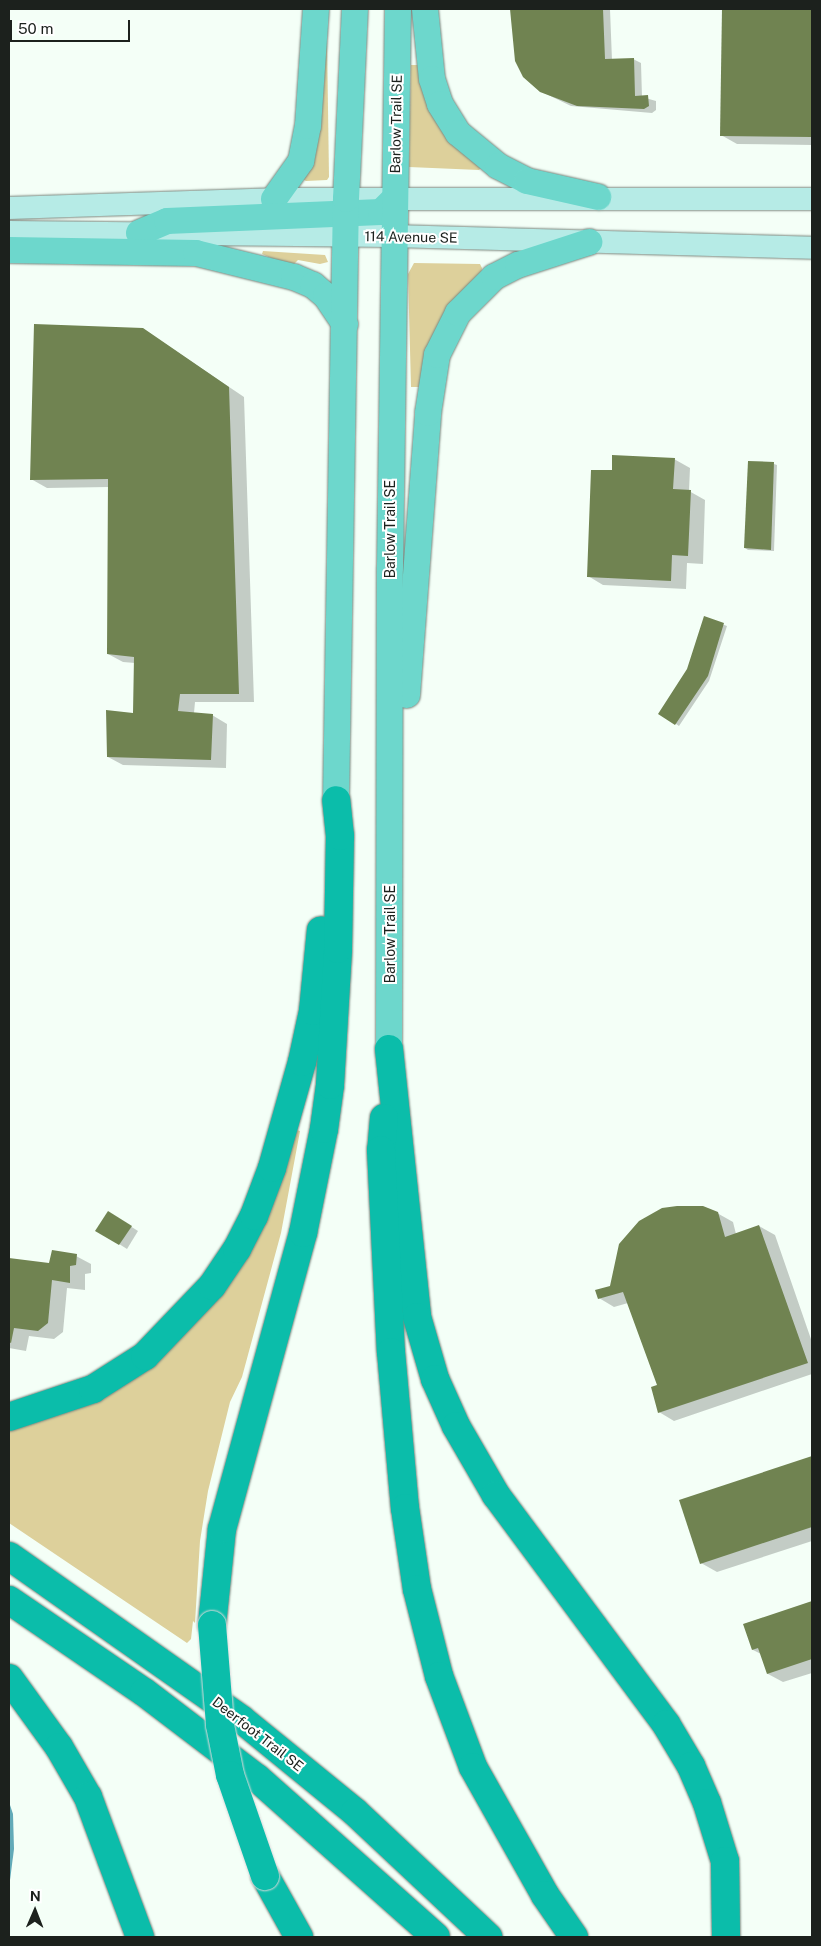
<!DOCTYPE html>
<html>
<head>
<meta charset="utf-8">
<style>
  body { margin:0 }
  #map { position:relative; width:821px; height:1946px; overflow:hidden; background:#f4fff7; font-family:"Public Sans",sans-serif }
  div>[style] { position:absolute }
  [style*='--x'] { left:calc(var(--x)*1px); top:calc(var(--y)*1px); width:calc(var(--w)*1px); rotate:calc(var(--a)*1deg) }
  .green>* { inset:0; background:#ddd09b }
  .water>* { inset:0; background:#62aab8 }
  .shadow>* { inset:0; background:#0003 }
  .building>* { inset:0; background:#708351 }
  .roads { filter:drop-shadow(0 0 1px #7d8980) drop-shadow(0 0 1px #7d8980) }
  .secondary>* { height:22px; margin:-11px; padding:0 11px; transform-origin:11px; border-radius:11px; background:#b6ebe6 }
  .primary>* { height:26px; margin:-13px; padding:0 13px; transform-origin:13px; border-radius:13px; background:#6dd7cc }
  .motorway>* { height:28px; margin:-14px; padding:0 14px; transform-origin:14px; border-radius:14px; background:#0bbdaa }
  .bridges { filter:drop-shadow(0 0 1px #dbdbdb) drop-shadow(0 0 1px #dbdbdb) }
  .motorway-bridge>* { height:28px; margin:-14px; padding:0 14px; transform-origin:14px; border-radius:14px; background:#0bbdaa }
  span { translate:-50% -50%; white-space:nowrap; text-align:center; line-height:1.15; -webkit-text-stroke:4px #fff; paint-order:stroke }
  .street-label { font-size:14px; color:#1c211d }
  .frame { position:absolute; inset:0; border:10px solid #1c211d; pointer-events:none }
  .north { position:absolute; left:10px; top:1886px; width:50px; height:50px; -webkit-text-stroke:4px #fff; paint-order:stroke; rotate:1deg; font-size:14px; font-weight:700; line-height:20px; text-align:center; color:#1c211d }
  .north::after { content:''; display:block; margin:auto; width:18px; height:22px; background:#1c211d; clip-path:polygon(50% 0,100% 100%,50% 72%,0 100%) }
  .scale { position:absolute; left:10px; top:20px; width:120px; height:22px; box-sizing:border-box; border:2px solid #1c211d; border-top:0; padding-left:6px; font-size:15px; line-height:18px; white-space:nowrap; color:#1c211d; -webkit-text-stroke:4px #fff; paint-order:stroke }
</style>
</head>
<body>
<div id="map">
  <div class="green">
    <i style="clip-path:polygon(327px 40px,329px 177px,327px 180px,306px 181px,304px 180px)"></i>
    <i style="clip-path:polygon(411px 65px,419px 65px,482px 167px,479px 170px,409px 167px)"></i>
    <i style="clip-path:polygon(263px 251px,325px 255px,328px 262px,320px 264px,298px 260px,291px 267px,262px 254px)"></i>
    <i style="clip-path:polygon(414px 263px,480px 264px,482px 268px,481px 275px,424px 362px,419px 387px,411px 387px,408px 274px)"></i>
    <i style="clip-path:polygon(293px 1129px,300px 1131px,281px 1233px,242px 1377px,230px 1402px,208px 1491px,200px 1541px,195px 1623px,193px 1621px,191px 1639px,187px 1643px,9px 1523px,9px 1427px,161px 1352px)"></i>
  </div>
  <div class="water">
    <i style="clip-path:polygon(9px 1802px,13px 1814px,14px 1849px,9px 1888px)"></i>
  </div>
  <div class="shadow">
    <i style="clip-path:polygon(511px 9px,610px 9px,612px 60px,633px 59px,641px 63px,642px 97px,656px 101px,656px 110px,652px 113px,571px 106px,540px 91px,512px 24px)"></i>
    <i style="clip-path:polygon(723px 9px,812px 9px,812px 145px,737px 144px,721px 135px)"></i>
    <i style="clip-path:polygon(143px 329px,244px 397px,254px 702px,195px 702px,194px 713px,212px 715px,227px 724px,226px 768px,123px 765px,108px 757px,134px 714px,135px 663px,123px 662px,108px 654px,109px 487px,47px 488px,31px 479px)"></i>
    <i style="clip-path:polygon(674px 459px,690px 468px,689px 491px,705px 500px,703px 564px,687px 563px,686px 589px,603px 585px,588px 576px,613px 472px)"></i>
    <i style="clip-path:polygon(774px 464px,777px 465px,774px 551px,748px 550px,745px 548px)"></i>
    <i style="clip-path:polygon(705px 618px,727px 626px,709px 681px,679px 726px,660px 713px,688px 669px)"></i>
    <i style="clip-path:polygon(717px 1213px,733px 1222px,736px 1234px,759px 1226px,775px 1235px,812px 1342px,812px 1374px,674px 1421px,659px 1412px,659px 1385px,628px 1303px,614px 1307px,599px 1298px)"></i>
    <i style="clip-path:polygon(116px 1217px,138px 1231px,127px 1249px,97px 1230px)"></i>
    <i style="clip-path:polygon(76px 1256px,91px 1264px,91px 1273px,85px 1274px,85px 1290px,67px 1288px,63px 1332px,54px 1339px,29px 1336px,26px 1351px,9px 1348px,9px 1259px,51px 1265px)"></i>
    <i style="clip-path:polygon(812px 1457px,812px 1541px,717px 1572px,701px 1563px,681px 1501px)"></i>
    <i style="clip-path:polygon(812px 1602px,812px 1673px,783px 1682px,768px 1674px,761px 1654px,753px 1650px,745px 1624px)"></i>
  </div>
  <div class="building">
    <i style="clip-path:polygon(510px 9px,603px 9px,605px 59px,634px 58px,635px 96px,648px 95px,649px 106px,644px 109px,577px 106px,540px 92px,523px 77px,515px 61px)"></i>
    <i style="clip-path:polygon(722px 9px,812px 9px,812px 137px,720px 136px)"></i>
    <i style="clip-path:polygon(34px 324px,143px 328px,229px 387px,239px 694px,180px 694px,178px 711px,213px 714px,211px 760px,107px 757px,106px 710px,133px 713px,134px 657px,107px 654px,108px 479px,30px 480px)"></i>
    <i style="clip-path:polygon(612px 455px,675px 458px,673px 489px,691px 490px,688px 556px,672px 555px,671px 581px,587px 577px,591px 470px,612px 470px)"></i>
    <i style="clip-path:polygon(748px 461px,774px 462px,771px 550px,744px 548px)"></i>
    <i style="clip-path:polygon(704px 616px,724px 623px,708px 676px,675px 725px,658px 714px,687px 669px)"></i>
    <i style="clip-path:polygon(677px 1206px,703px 1206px,718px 1212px,725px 1237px,759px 1225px,808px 1363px,658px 1413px,651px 1387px,657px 1385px,623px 1292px,598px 1299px,595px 1290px,610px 1286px,619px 1244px,639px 1221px,662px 1208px)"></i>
    <i style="clip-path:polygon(108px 1211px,132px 1226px,119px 1245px,95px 1231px)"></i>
    <i style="clip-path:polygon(52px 1250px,77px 1254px,76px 1265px,70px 1266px,70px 1283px,52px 1280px,48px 1323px,38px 1331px,14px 1328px,11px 1343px,9px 1342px,9px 1258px,49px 1263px)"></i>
    <i style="clip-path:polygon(812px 1456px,812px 1527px,700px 1564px,679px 1500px)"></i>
    <i style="clip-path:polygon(812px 1601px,812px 1659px,767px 1674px,758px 1648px,752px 1650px,743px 1624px)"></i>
  </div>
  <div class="roads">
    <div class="secondary">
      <i style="--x:9;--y:208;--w:265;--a:-1.9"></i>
      <i style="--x:274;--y:199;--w:538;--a:0"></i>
      <i style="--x:9;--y:232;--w:384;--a:0.6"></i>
      <i style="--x:393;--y:236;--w:419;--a:1.6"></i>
    </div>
    <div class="primary">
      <i style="--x:425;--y:9;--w:70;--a:84.3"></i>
      <i style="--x:432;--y:79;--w:26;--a:72"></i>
      <i style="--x:440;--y:104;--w:34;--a:58"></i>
      <i style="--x:458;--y:133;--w:52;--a:39.5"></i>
      <i style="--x:498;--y:166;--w:33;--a:27"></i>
      <i style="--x:527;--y:181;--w:73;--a:12.7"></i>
      <i style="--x:274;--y:199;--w:47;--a:-54.6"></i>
      <i style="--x:301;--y:161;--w:36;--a:-79"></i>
      <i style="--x:308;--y:126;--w:117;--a:-86.1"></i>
      <i style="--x:139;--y:233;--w:30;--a:-23"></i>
      <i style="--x:167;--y:221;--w:214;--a:-2.4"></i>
      <i style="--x:381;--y:212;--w:18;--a:-45"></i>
      <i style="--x:9;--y:250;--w:187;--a:0.9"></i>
      <i style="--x:196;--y:253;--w:101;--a:13.8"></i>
      <i style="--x:294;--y:277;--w:21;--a:23"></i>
      <i style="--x:313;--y:285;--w:17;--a:40"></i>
      <i style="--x:326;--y:296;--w:34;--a:56"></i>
      <i style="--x:407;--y:695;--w:283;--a:-85.7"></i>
      <i style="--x:428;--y:413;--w:59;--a:-81.2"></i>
      <i style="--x:437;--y:355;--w:47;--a:-63.4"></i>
      <i style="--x:458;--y:313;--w:51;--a:-45"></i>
      <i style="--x:494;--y:277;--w:27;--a:-27"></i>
      <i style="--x:518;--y:265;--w:75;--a:-17.9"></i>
      <i style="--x:336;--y:800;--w:601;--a:-89.05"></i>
      <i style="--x:346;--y:199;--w:190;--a:-87.3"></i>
      <i style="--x:389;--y:1049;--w:482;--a:-89.9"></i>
      <i style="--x:390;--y:567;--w:558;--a:-89.18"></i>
    </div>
    <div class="motorway">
      <i style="--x:389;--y:1049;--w:269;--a:84"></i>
      <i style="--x:417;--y:1317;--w:65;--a:73.8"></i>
      <i style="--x:435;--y:1379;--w:51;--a:65.9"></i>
      <i style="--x:456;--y:1426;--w:80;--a:59.9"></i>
      <i style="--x:496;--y:1495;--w:285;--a:53.4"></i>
      <i style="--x:666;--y:1724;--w:49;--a:59.2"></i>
      <i style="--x:691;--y:1766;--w:40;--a:66.6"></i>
      <i style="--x:707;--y:1803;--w:61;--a:72.8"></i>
      <i style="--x:725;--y:1861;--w:76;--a:89.2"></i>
      <i style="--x:384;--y:1118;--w:32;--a:95"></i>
      <i style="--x:381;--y:1150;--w:202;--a:87.2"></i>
      <i style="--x:391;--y:1352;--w:157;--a:84.9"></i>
      <i style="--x:405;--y:1508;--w:82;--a:81.6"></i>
      <i style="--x:417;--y:1589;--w:90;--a:75.8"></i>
      <i style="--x:439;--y:1676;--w:97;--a:69.5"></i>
      <i style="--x:473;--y:1767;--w:147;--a:60.6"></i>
      <i style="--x:545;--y:1895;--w:51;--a:55.4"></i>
      <i style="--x:9;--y:1417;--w:89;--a:-18.4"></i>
      <i style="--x:93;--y:1389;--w:62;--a:-32.4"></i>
      <i style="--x:145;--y:1356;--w:97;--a:-46.3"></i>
      <i style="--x:212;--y:1286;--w:45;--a:-56"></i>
      <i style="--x:237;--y:1249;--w:37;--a:-63"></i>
      <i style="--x:254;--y:1216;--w:51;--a:-69.4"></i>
      <i style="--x:272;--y:1168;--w:110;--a:-74.2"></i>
      <i style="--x:302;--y:1062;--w:52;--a:-77.8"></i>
      <i style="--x:313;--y:1011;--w:81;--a:-84.4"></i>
      <i style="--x:9;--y:1556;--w:284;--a:35.1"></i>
      <i style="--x:241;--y:1719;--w:147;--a:39.2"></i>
      <i style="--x:355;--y:1812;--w:183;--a:43.2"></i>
      <i style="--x:9;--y:1600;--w:163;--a:34.3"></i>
      <i style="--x:144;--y:1692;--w:142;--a:37.3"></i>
      <i style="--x:257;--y:1778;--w:239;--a:41.6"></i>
      <i style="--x:212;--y:1625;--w:97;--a:-84.1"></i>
      <i style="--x:222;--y:1529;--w:307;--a:-74.7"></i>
      <i style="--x:303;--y:1233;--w:106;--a:-78.6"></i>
      <i style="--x:324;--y:1129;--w:44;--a:-82.2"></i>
      <i style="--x:330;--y:1085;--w:136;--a:-86.6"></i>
      <i style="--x:338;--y:949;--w:113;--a:-89"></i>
      <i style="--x:340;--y:836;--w:36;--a:-96"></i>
      <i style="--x:9;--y:1678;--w:85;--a:54.1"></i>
      <i style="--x:59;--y:1747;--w:58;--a:59.9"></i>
      <i style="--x:88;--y:1797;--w:149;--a:69.6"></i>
      <i style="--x:265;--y:1876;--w:70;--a:60.9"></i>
    </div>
  </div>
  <div class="bridges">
    <div class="motorway-bridge">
      <i style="--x:212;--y:1625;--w:100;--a:85.4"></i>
      <i style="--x:220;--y:1725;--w:51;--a:78.7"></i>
      <i style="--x:230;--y:1775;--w:107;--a:70.9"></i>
    </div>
  </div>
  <div class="street-label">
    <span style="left:396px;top:124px;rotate:-89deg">Barlow Trail SE</span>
    <span style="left:411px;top:237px;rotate:1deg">114 Avenue SE</span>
    <span style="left:390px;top:529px;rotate:-90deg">Barlow Trail SE</span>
    <span style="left:390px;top:934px;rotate:-90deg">Barlow Trail SE</span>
    <span style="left:258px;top:1734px;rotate:38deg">Deerfoot Trail SE</span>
  </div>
  <div class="frame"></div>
  <div class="north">N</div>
  <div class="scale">50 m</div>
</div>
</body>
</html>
